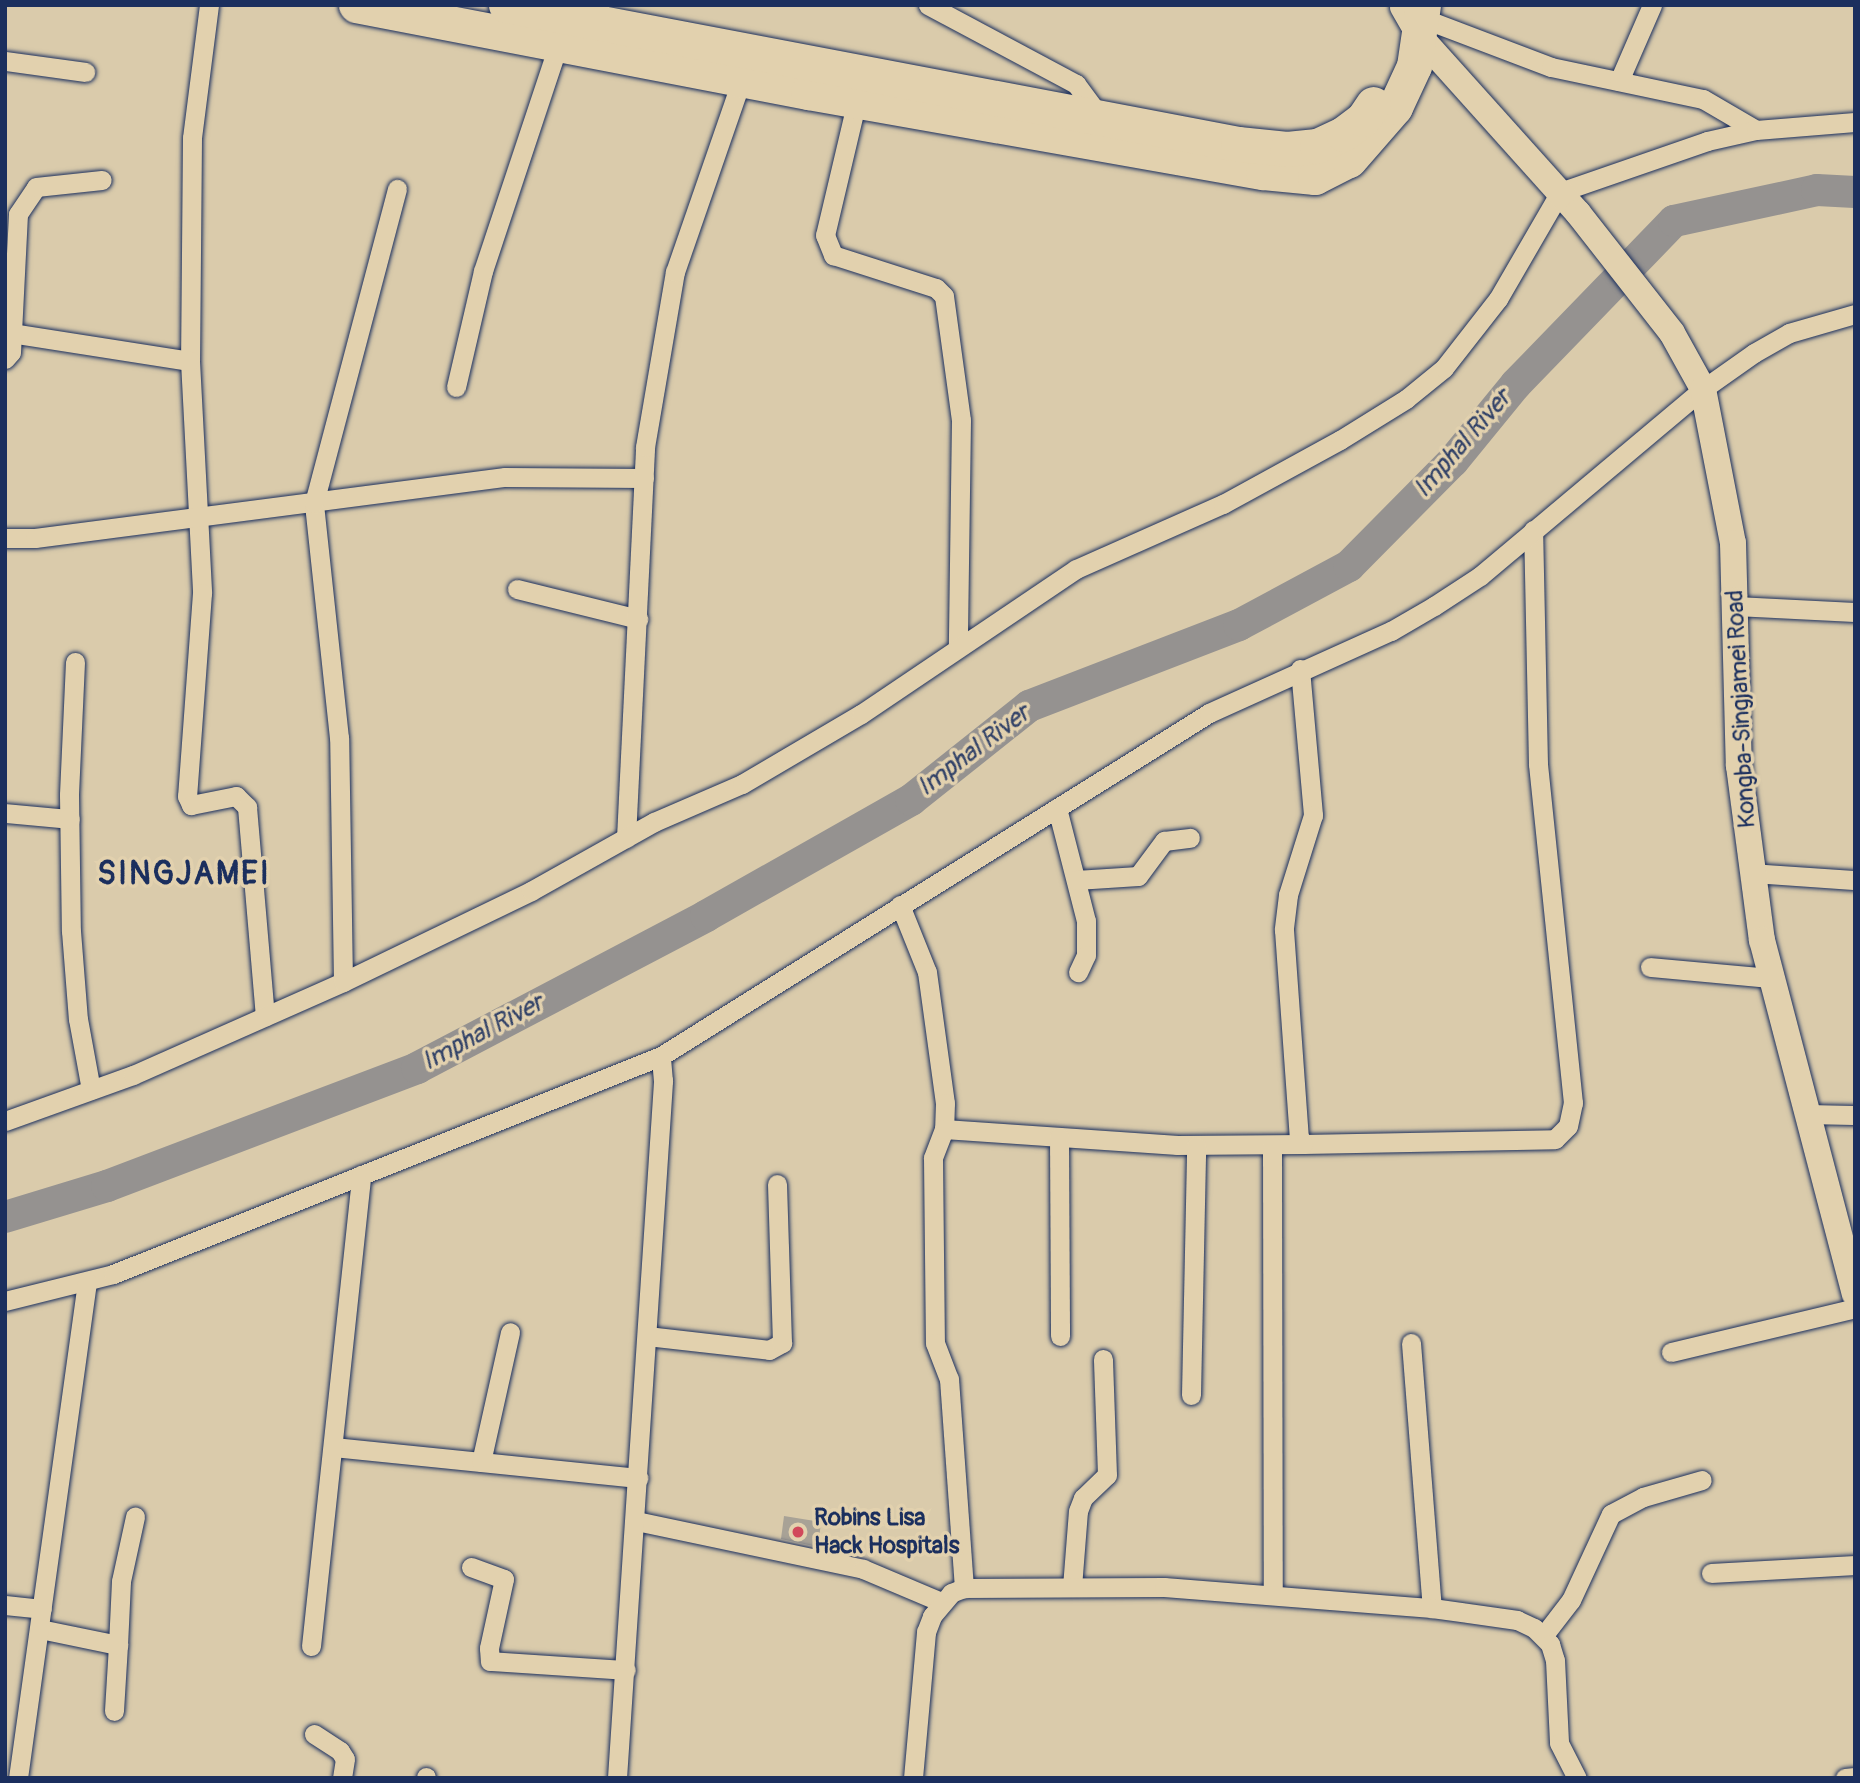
<!DOCTYPE html>
<html>
<head>
<meta charset="utf-8">
<style>
  body { margin:0 }
  #map { position:relative; width:1860px; height:1783px; overflow:hidden; background:#dacbab; font-family:Pangolin,sans-serif }
  div>[style] { position:absolute }
  [style*='--x'] { left:calc(var(--x)*1px); top:calc(var(--y)*1px); width:calc(var(--w)*1px); rotate:calc(var(--a)*1deg) }
  .river>* { height:32px; margin:-16px; padding:0 16px; transform-origin:16px; border-radius:16px; background:#959290 }
  .building>* { inset:0; background:#a8a296 }
  .roads { filter:drop-shadow(0 0 2px #1b2f5e) drop-shadow(0 0 2px #1b2f5e) }
  .street>* { height:19px; margin:-9.5px; padding:0 9.5px; transform-origin:9.5px; border-radius:9.5px; background:#e2d1ae }
  .secondary>* { height:26px; margin:-13px; padding:0 13px; transform-origin:13px; border-radius:13px; background:#e2d1ae }
  .highway>* { height:35px; margin:-17.5px; padding:0 17.5px; transform-origin:17.5px; border-radius:17.5px; background:#e2d1ae }
  .dots>* { width:19px; height:19px; translate:-50% -50%; box-sizing:border-box; border:4px solid #e2d1ae; border-radius:50% }
  span { translate:-50% -50%; white-space:nowrap; text-align:center; line-height:1.15; -webkit-text-stroke:7px #e2d1ae; paint-order:stroke }
  .street-label { font-size:24px; color:#1b2f5e }
  .poi-label { font-size:24px; color:#1b2f5e; font-weight:700 }
  .left { translate:0 -50%; text-align:left }
  .water-label { font-size:26px; color:#334368; font-style:italic }
  .district-label { font-size:32px; color:#1b2f5e; font-weight:700; letter-spacing:2px }
  .frame { position:absolute; inset:0; border:7px solid #1b2f5e; pointer-events:none }
</style>
</head>
<body>
<div id="map">
  <div class="river">
    <i style="--x:5;--y:1217;--w:107;--a:-16.9"></i>
    <i style="--x:107;--y:1186;--w:332;--a:-20.8"></i>
    <i style="--x:417;--y:1068;--w:327;--a:-27.7"></i>
    <i style="--x:706;--y:916;--w:236;--a:-29.5"></i>
    <i style="--x:911;--y:800;--w:151;--a:-38.5"></i>
    <i style="--x:1029;--y:706;--w:225;--a:-21.1"></i>
    <i style="--x:1239;--y:625;--w:125;--a:-28.2"></i>
    <i style="--x:1349;--y:566;--w:148;--a:-45.3"></i>
    <i style="--x:1453;--y:461;--w:99;--a:-50.7"></i>
    <i style="--x:1516;--y:384;--w:227;--a:-45.9"></i>
    <i style="--x:1674;--y:221;--w:146;--a:-12.2"></i>
    <i style="--x:1817;--y:190;--w:38;--a:3"></i>
  </div>
  <div class="building">
    <i style="clip-path:polygon(784px 1516px,821px 1522px,818px 1547px,781px 1539px)"></i>
  </div>
  <div class="roads">
    <div class="street">
      <i style="--x:209;--y:5;--w:134;--a:97.3"></i>
      <i style="--x:192;--y:138;--w:223;--a:90.5"></i>
      <i style="--x:190;--y:361;--w:232;--a:87"></i>
      <i style="--x:202;--y:593;--w:204;--a:94.2"></i>
      <i style="--x:187;--y:796;--w:10;--a:66"></i>
      <i style="--x:191;--y:805;--w:46;--a:-11.3"></i>
      <i style="--x:236;--y:796;--w:16;--a:45"></i>
      <i style="--x:247;--y:807;--w:210;--a:85.1"></i>
      <i style="--x:928;--y:5;--w:168;--a:28.1"></i>
      <i style="--x:1076;--y:84;--w:44;--a:53.4"></i>
      <i style="--x:1422;--y:18;--w:138;--a:20.8"></i>
      <i style="--x:1551;--y:67;--w:155;--a:11.9"></i>
      <i style="--x:1703;--y:99;--w:61;--a:30.3"></i>
      <i style="--x:5;--y:61;--w:81;--a:7.8"></i>
      <i style="--x:1619;--y:81;--w:83;--a:-66.5"></i>
      <i style="--x:857;--y:100;--w:139;--a:103.3"></i>
      <i style="--x:825;--y:235;--w:22;--a:68"></i>
      <i style="--x:833;--y:255;--w:108;--a:17.8"></i>
      <i style="--x:936;--y:288;--w:11;--a:45"></i>
      <i style="--x:944;--y:296;--w:125;--a:82.2"></i>
      <i style="--x:961;--y:420;--w:228;--a:90.8"></i>
      <i style="--x:11;--y:333;--w:181;--a:8.9"></i>
      <i style="--x:5;--y:359;--w:9;--a:-49"></i>
      <i style="--x:11;--y:352;--w:138;--a:-87.1"></i>
      <i style="--x:18;--y:214;--w:32;--a:-56"></i>
      <i style="--x:36;--y:187;--w:66;--a:-6.1"></i>
      <i style="--x:456;--y:387;--w:119;--a:-76.9"></i>
      <i style="--x:483;--y:271;--w:240;--a:-71.6"></i>
      <i style="--x:5;--y:538;--w:30;--a:0"></i>
      <i style="--x:35;--y:538;--w:474;--a:-7.4"></i>
      <i style="--x:505;--y:477;--w:139;--a:0.4"></i>
      <i style="--x:517;--y:589;--w:125;--a:13.9"></i>
      <i style="--x:1735;--y:606;--w:120;--a:2.9"></i>
      <i style="--x:75;--y:662;--w:133;--a:92.6"></i>
      <i style="--x:69;--y:795;--w:136;--a:89.2"></i>
      <i style="--x:71;--y:931;--w:88;--a:85.5"></i>
      <i style="--x:78;--y:1019;--w:72;--a:79.6"></i>
      <i style="--x:1300;--y:669;--w:147;--a:84.9"></i>
      <i style="--x:1313;--y:815;--w:84;--a:107.4"></i>
      <i style="--x:1288;--y:895;--w:35;--a:97"></i>
      <i style="--x:1284;--y:930;--w:208;--a:85.9"></i>
      <i style="--x:1299;--y:1137;--w:8;--a:60"></i>
      <i style="--x:1303;--y:1144;--w:252;--a:-1.1"></i>
      <i style="--x:1555;--y:1139;--w:18;--a:-45"></i>
      <i style="--x:1568;--y:1126;--w:24;--a:-78"></i>
      <i style="--x:1573;--y:1103;--w:341;--a:-95.9"></i>
      <i style="--x:1538;--y:764;--w:234;--a:-91.2"></i>
      <i style="--x:1057;--y:808;--w:117;--a:75.6"></i>
      <i style="--x:1086;--y:921;--w:34;--a:90"></i>
      <i style="--x:1086;--y:955;--w:19;--a:115"></i>
      <i style="--x:5;--y:813;--w:65;--a:5.3"></i>
      <i style="--x:626;--y:838;--w:391;--a:-87.2"></i>
      <i style="--x:645;--y:447;--w:178;--a:-80.3"></i>
      <i style="--x:675;--y:272;--w:204;--a:-70.9"></i>
      <i style="--x:1752;--y:873;--w:103;--a:3.9"></i>
      <i style="--x:1076;--y:880;--w:62;--a:-3.7"></i>
      <i style="--x:1138;--y:876;--w:44;--a:-53.4"></i>
      <i style="--x:1164;--y:841;--w:26;--a:-7"></i>
      <i style="--x:900;--y:905;--w:72;--a:68.1"></i>
      <i style="--x:927;--y:972;--w:132;--a:82.2"></i>
      <i style="--x:945;--y:1103;--w:26;--a:92"></i>
      <i style="--x:944;--y:1129;--w:31;--a:111"></i>
      <i style="--x:933;--y:1158;--w:185;--a:89.4"></i>
      <i style="--x:935;--y:1343;--w:39;--a:69"></i>
      <i style="--x:949;--y:1379;--w:210;--a:85.9"></i>
      <i style="--x:1650;--y:967;--w:122;--a:5.2"></i>
      <i style="--x:343;--y:982;--w:244;--a:-90.9"></i>
      <i style="--x:339;--y:738;--w:236;--a:-96.1"></i>
      <i style="--x:314;--y:503;--w:325;--a:-75.2"></i>
      <i style="--x:1805;--y:1114;--w:50;--a:1.1"></i>
      <i style="--x:5;--y:1121;--w:136;--a:-19.8"></i>
      <i style="--x:133;--y:1075;--w:230;--a:-23.9"></i>
      <i style="--x:343;--y:982;--w:209;--a:-25.8"></i>
      <i style="--x:531;--y:891;--w:141;--a:-29.3"></i>
      <i style="--x:654;--y:822;--w:96;--a:-23.4"></i>
      <i style="--x:742;--y:784;--w:138;--a:-30.5"></i>
      <i style="--x:861;--y:714;--w:259;--a:-34"></i>
      <i style="--x:1076;--y:569;--w:161;--a:-23.9"></i>
      <i style="--x:1223;--y:504;--w:133;--a:-28.7"></i>
      <i style="--x:1340;--y:440;--w:78;--a:-31.8"></i>
      <i style="--x:1406;--y:399;--w:49;--a:-39.2"></i>
      <i style="--x:1444;--y:368;--w:88;--a:-52"></i>
      <i style="--x:1498;--y:299;--w:124;--a:-59.9"></i>
      <i style="--x:1560;--y:192;--w:156;--a:-19.1"></i>
      <i style="--x:1707;--y:141;--w:50;--a:-12.7"></i>
      <i style="--x:1756;--y:130;--w:99;--a:-4.6"></i>
      <i style="--x:944;--y:1129;--w:234;--a:3.9"></i>
      <i style="--x:1177;--y:1145;--w:126;--a:-0.5"></i>
      <i style="--x:1059;--y:1137;--w:199;--a:89.7"></i>
      <i style="--x:1272;--y:1146;--w:447;--a:89.9"></i>
      <i style="--x:5;--y:1301;--w:111;--a:-14"></i>
      <i style="--x:113;--y:1274;--w:590;--a:-21.69"></i>
      <i style="--x:661;--y:1056;--w:646;--a:-32.04"></i>
      <i style="--x:1209;--y:713;--w:200;--a:-24.3"></i>
      <i style="--x:1391;--y:631;--w:50;--a:-30.2"></i>
      <i style="--x:1434;--y:606;--w:55;--a:-33.1"></i>
      <i style="--x:1480;--y:576;--w:291;--a:-40"></i>
      <i style="--x:1703;--y:389;--w:62;--a:-35.2"></i>
      <i style="--x:1754;--y:353;--w:40;--a:-29.7"></i>
      <i style="--x:1789;--y:333;--w:69;--a:-16.1"></i>
      <i style="--x:647;--y:1336;--w:123;--a:6.5"></i>
      <i style="--x:769;--y:1350;--w:15;--a:-28"></i>
      <i style="--x:782;--y:1343;--w:159;--a:-91.8"></i>
      <i style="--x:1411;--y:1343;--w:266;--a:85.5"></i>
      <i style="--x:1671;--y:1352;--w:189;--a:-13.4"></i>
      <i style="--x:1191;--y:1395;--w:249;--a:-88.8"></i>
      <i style="--x:333;--y:1447;--w:307;--a:5.8"></i>
      <i style="--x:481;--y:1462;--w:133;--a:-77.4"></i>
      <i style="--x:636;--y:1521;--w:232;--a:11.9"></i>
      <i style="--x:863;--y:1569;--w:85;--a:22.9"></i>
      <i style="--x:471;--y:1567;--w:35;--a:20"></i>
      <i style="--x:504;--y:1579;--w:71;--a:102.3"></i>
      <i style="--x:489;--y:1648;--w:13;--a:86"></i>
      <i style="--x:490;--y:1661;--w:136;--a:3.8"></i>
      <i style="--x:1711;--y:1573;--w:144;--a:-3.2"></i>
      <i style="--x:1072;--y:1587;--w:76;--a:-85.5"></i>
      <i style="--x:1078;--y:1511;--w:14;--a:-69"></i>
      <i style="--x:1083;--y:1498;--w:33;--a:-44"></i>
      <i style="--x:1107;--y:1475;--w:116;--a:-92"></i>
      <i style="--x:5;--y:1605;--w:37;--a:6"></i>
      <i style="--x:40;--y:1629;--w:80;--a:11.6"></i>
      <i style="--x:118;--y:1645;--w:66;--a:93.5"></i>
      <i style="--x:1544;--y:1635;--w:44;--a:-52.4"></i>
      <i style="--x:1571;--y:1600;--w:95;--a:-65.1"></i>
      <i style="--x:1611;--y:1514;--w:36;--a:-28"></i>
      <i style="--x:1643;--y:1497;--w:61;--a:-16.1"></i>
      <i style="--x:118;--y:1645;--w:64;--a:-87.3"></i>
      <i style="--x:121;--y:1581;--w:66;--a:-77.7"></i>
      <i style="--x:311;--y:1646;--w:474;--a:-83.9"></i>
      <i style="--x:314;--y:1734;--w:31;--a:33"></i>
      <i style="--x:340;--y:1751;--w:9;--a:58"></i>
      <i style="--x:345;--y:1759;--w:19;--a:99"></i>
      <i style="--x:18;--y:1778;--w:501;--a:-82.08"></i>
      <i style="--x:426;--y:1778;--w:1;--a:-90"></i>
      <i style="--x:617;--y:1778;--w:699;--a:-86.22"></i>
      <i style="--x:663;--y:1081;--w:25;--a:-95"></i>
      <i style="--x:913;--y:1778;--w:147;--a:-84.9"></i>
      <i style="--x:926;--y:1632;--w:17;--a:-69"></i>
      <i style="--x:932;--y:1616;--w:30;--a:-50"></i>
      <i style="--x:951;--y:1593;--w:14;--a:-21"></i>
      <i style="--x:964;--y:1588;--w:200;--a:-0.3"></i>
      <i style="--x:1164;--y:1587;--w:269;--a:4.5"></i>
      <i style="--x:1432;--y:1608;--w:86;--a:8"></i>
      <i style="--x:1517;--y:1620;--w:19;--a:25"></i>
      <i style="--x:1534;--y:1628;--w:23;--a:45"></i>
      <i style="--x:1550;--y:1644;--w:17;--a:73"></i>
      <i style="--x:1555;--y:1660;--w:83;--a:87.2"></i>
      <i style="--x:1559;--y:1743;--w:39;--a:63"></i>
      <i style="--x:1845;--y:1778;--w:10;--a:-6"></i>
    </div>
    <div class="secondary">
      <i style="--x:1403;--y:7;--w:36;--a:60"></i>
      <i style="--x:1421;--y:38;--w:235;--a:48.1"></i>
      <i style="--x:1578;--y:213;--w:152;--a:51.9"></i>
      <i style="--x:1672;--y:333;--w:64;--a:61"></i>
      <i style="--x:1703;--y:389;--w:157;--a:79"></i>
      <i style="--x:1733;--y:543;--w:223;--a:88.5"></i>
      <i style="--x:1739;--y:766;--w:176;--a:82.5"></i>
      <i style="--x:1762;--y:940;--w:366;--a:75.3"></i>
    </div>
    <div class="highway">
      <i style="--x:356;--y:5;--w:460;--a:10.9"></i>
      <i style="--x:808;--y:92;--w:462;--a:10"></i>
      <i style="--x:1263;--y:172;--w:52;--a:5.5"></i>
      <i style="--x:1315;--y:177;--w:38;--a:-27"></i>
      <i style="--x:1349;--y:160;--w:70;--a:-49"></i>
      <i style="--x:1395;--y:107;--w:45;--a:-65.1"></i>
      <i style="--x:1414;--y:66;--w:62;--a:-81.6"></i>
      <i style="--x:506;--y:5;--w:745;--a:10.75"></i>
      <i style="--x:1238;--y:144;--w:49;--a:5.8"></i>
      <i style="--x:1287;--y:149;--w:30;--a:-6"></i>
      <i style="--x:1317;--y:146;--w:29;--a:-25"></i>
      <i style="--x:1343;--y:134;--w:25;--a:-37"></i>
      <i style="--x:1363;--y:119;--w:18;--a:-56"></i>
    </div>
  </div>
  <div class="dots">
    <i style="left:798px;top:1532px;background:#d1495b"></i>
  </div>
  <div class="street-label">
    <span style="left:1741px;top:709px;rotate:-93deg">Kongba-Singjamei Road</span>
  </div>
  <div class="poi-label">
    <span class="left" style="left:814px;top:1532px">Robins Lisa<br>Hack Hospitals</span>
  </div>
  <div class="water-label">
    <span style="left:1463px;top:444px;rotate:-49deg">Imphal River</span>
    <span style="left:974px;top:751px;rotate:-37deg">Imphal River</span>
    <span style="left:483px;top:1033px;rotate:-28deg">Imphal River</span>
  </div>
  <div class="district-label">
    <span style="left:184px;top:874px">SINGJAMEI</span>
  </div>
  <div class="frame"></div>
</div>
</body>
</html>
